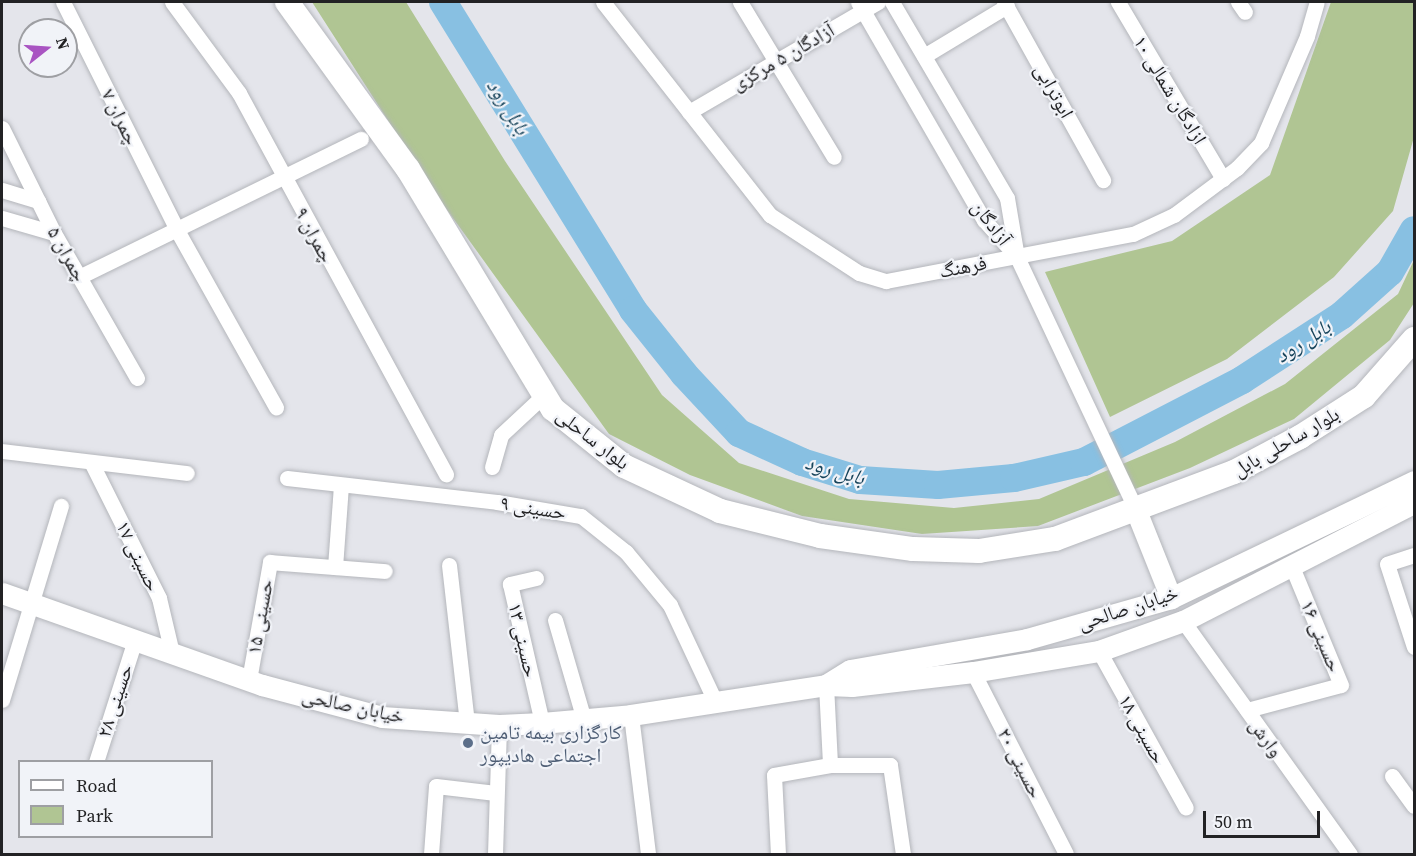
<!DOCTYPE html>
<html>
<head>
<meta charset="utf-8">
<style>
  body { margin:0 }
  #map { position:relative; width:1416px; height:856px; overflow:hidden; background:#e4e5eb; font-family:"Source Serif 4","Noto Naskh Arabic",serif }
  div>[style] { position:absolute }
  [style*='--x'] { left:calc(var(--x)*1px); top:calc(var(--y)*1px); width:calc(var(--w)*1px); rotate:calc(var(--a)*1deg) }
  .green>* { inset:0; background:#b0c593 }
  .river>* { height:28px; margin:-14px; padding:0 14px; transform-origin:14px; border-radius:14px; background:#88c0e2 }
  .roads { filter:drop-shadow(0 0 2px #b4b6bb) drop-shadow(0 0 2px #b4b6bb) }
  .street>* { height:15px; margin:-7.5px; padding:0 7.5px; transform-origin:7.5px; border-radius:7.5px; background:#fff }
  .secondary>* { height:21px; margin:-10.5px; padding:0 10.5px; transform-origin:10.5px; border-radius:10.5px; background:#fff }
  .primary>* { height:24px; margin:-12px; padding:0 12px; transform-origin:12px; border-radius:12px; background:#fff }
  .dots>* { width:16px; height:16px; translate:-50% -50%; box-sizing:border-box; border:3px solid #f1f3f8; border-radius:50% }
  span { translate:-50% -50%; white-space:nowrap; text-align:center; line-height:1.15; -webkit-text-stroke:4.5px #f1f3f8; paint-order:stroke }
  .street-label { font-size:20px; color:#222224 }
  .service-label { font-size:20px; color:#4e5e75 }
  .left { translate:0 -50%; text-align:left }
  .water-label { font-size:21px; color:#17445b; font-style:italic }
  .frame { position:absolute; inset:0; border:3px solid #222224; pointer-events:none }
  .legend { position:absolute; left:18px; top:760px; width:195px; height:78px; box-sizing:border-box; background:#f1f3f8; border:2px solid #9e9fa3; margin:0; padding:8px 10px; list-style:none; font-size:18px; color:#222224 }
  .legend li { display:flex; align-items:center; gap:12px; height:30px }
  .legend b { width:30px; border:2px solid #9e9fa3 }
  .north { position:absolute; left:18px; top:18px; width:60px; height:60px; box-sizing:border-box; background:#f1f3f8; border:2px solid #9e9fa3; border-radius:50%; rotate:73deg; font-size:16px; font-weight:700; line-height:24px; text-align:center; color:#222224 }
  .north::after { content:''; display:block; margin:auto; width:21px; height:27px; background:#a954c2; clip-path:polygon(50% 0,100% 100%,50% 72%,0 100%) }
  .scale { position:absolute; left:1203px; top:811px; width:117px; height:27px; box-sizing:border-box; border:3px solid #222224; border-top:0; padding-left:8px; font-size:18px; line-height:21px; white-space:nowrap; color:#222224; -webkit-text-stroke:4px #f1f3f8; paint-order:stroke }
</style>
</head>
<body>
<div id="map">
  <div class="green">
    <i style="clip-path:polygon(312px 2px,406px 2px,505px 161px,662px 395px,739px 463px,849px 499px,954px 508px,1039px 499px,1175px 442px,1285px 384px,1398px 294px,1414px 260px,1414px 303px,1390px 340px,1294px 419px,1190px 468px,1038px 526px,922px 534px,802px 516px,690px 475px,609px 434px,432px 189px)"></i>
    <i style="clip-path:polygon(1331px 2px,1414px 2px,1414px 137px,1393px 211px,1334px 277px,1227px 359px,1110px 417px,1045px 272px,1172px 241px,1270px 175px)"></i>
  </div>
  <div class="river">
    <i style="--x:443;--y:2;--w:362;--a:58.3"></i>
    <i style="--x:633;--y:310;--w:82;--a:51.4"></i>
    <i style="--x:684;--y:374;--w:81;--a:47"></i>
    <i style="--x:739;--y:433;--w:69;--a:24.7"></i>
    <i style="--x:802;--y:462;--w:61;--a:17.2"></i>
    <i style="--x:860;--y:480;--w:78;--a:3.7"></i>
    <i style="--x:938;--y:485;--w:76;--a:-5.3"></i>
    <i style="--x:1014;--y:478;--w:72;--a:-12.9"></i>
    <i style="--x:1084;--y:462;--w:178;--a:-27.4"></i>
    <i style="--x:1242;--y:380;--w:119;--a:-33"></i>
    <i style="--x:1342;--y:315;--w:64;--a:-41.9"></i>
    <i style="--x:1390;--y:272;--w:48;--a:-60.3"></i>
  </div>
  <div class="roads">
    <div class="street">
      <i style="--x:63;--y:2;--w:257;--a:63.4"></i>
      <i style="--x:178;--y:232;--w:201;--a:60.8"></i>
      <i style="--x:172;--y:2;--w:113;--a:53.6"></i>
      <i style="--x:239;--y:93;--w:434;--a:61.5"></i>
      <i style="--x:603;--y:2;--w:271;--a:51.9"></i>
      <i style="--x:770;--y:215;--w:106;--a:33.1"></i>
      <i style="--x:859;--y:273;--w:28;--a:17"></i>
      <i style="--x:886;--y:281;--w:251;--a:-10.8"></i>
      <i style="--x:1133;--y:234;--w:45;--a:-24.9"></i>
      <i style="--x:1174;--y:215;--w:79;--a:-36.7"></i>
      <i style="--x:1237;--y:168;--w:35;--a:-46"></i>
      <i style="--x:1261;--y:143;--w:116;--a:-66.7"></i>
      <i style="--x:1307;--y:36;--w:35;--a:-74"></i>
      <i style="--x:740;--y:2;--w:181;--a:58.8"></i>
      <i style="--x:858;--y:2;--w:252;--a:60"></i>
      <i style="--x:984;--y:220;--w:50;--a:48.3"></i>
      <i style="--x:892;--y:2;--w:227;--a:59.6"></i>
      <i style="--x:1007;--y:198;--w:60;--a:80.4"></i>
      <i style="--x:1017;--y:257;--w:277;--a:64.8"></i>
      <i style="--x:1004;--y:2;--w:204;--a:60.9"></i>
      <i style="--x:1118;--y:2;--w:206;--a:59.3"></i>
      <i style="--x:1238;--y:2;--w:12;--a:55"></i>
      <i style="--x:924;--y:56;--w:97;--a:-31.1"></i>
      <i style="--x:689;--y:112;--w:219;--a:-30.2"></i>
      <i style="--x:2;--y:128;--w:117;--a:63.7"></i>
      <i style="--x:54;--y:233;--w:167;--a:60.2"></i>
      <i style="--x:2;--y:190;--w:38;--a:17"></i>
      <i style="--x:2;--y:218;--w:54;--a:16.1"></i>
      <i style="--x:79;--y:277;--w:314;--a:-26.1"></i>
      <i style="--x:2;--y:451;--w:186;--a:6.8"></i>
      <i style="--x:92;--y:464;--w:150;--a:63.4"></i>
      <i style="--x:159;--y:598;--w:57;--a:76.7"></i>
      <i style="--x:492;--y:467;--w:33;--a:-74"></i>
      <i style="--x:501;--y:435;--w:59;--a:-42.9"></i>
      <i style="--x:287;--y:478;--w:211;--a:6.5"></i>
      <i style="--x:497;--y:502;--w:85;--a:9.5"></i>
      <i style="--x:581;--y:516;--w:58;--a:38.7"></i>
      <i style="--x:626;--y:552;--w:69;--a:50.3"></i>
      <i style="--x:670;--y:605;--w:108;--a:64.9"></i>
      <i style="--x:1414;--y:555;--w:28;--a:162"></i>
      <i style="--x:1387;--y:564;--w:87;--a:72"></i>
      <i style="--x:449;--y:565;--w:159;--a:83.5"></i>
      <i style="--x:335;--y:567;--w:82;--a:-85.8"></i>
      <i style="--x:536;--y:578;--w:27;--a:167"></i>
      <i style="--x:510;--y:584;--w:143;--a:77"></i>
      <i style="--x:555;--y:620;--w:104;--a:73.8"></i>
      <i style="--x:1183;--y:621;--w:287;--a:54.4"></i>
      <i style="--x:1099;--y:651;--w:179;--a:61"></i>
      <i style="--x:973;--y:672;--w:204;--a:62.9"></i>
      <i style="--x:249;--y:680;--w:120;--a:-79.9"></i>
      <i style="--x:270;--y:562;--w:115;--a:4.5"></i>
      <i style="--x:826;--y:685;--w:80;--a:87.1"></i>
      <i style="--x:830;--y:765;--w:60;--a:0"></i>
      <i style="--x:890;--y:765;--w:90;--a:81.7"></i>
      <i style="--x:2;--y:700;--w:203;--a:-73.1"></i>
      <i style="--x:1247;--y:710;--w:97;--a:-14.9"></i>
      <i style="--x:1341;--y:685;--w:131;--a:-112.5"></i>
      <i style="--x:631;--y:715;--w:140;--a:83"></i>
      <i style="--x:96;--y:762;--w:128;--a:-72.3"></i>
      <i style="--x:1392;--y:776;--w:37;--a:54"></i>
      <i style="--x:431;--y:854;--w:68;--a:-85.8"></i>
      <i style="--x:436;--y:786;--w:60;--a:6.7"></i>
      <i style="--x:495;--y:854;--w:129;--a:-88.2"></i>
      <i style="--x:778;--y:854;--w:79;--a:-92.9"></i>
      <i style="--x:774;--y:775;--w:57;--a:-10.1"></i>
    </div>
    <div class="secondary">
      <i style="--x:1135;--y:508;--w:97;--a:68.2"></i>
      <i style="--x:2;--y:593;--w:276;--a:19.5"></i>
      <i style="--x:262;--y:685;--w:124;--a:14.9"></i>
      <i style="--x:382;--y:717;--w:117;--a:3.9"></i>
      <i style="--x:499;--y:725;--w:43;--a:-2.7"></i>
      <i style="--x:542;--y:723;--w:89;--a:-5.1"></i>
      <i style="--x:631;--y:715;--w:197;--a:-8.7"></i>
      <i style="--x:826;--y:685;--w:26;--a:2"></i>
      <i style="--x:852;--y:686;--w:122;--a:-6.6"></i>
      <i style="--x:973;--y:672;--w:128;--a:-9.5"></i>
      <i style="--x:1099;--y:651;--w:89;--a:-19.7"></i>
      <i style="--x:1183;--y:621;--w:259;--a:-27.1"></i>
      <i style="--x:826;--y:685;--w:28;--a:-32"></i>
      <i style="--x:850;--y:670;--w:180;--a:-9.9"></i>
      <i style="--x:1027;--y:639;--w:150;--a:-15.9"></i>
      <i style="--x:1171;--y:598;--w:270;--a:-25.7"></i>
    </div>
    <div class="primary">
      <i style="--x:287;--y:2;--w:206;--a:54.1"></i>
      <i style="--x:408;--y:169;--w:280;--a:58.9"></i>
      <i style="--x:553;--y:409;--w:91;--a:38.8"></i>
      <i style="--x:624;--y:466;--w:106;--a:25.1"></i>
      <i style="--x:720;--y:511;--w:103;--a:14"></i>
      <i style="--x:820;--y:536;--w:94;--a:8"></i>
      <i style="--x:913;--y:549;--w:66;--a:1.7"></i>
      <i style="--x:979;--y:551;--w:77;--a:-9"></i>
      <i style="--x:1055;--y:539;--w:191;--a:-20.5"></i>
      <i style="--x:1234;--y:472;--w:75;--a:-27.9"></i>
      <i style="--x:1300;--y:437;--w:76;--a:-32.6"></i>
      <i style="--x:1364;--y:396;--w:76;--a:-48.7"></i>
    </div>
  </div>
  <div class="dots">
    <i style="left:468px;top:743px;background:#5c6f8a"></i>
  </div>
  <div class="street-label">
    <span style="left:783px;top:57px;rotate:-30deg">آزادگان ۵ مرکزی</span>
    <span style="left:1170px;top:90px;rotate:59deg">ازادگان شمالی ۱۰</span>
    <span style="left:1054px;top:91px;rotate:61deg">ابوترابی</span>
    <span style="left:120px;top:117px;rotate:64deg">چمران ۷</span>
    <span style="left:991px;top:223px;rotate:53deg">آزادگان</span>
    <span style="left:314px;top:235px;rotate:61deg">چمران ۹</span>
    <span style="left:67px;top:254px;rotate:61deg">چمران ۵</span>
    <span style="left:963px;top:267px;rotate:-11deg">فرهنگ</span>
    <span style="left:593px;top:439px;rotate:38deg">بلوار ساحلی</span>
    <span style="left:1286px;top:442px;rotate:-30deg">بلوار ساحلی بابل</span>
    <span style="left:533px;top:508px;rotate:9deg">حسینی ٩</span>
    <span style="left:138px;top:556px;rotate:64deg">حسینی ۱۷</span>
    <span style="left:1128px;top:608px;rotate:-18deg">خيابان صالحی</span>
    <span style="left:260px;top:617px;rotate:-80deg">حسینی ۱۵</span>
    <span style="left:1321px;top:636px;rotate:67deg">حسینی ۱۶</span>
    <span style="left:523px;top:640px;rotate:77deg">حسینی ۱۳</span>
    <span style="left:115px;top:701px;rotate:-72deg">حسینی ۲۸</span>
    <span style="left:353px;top:706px;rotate:12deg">خيابان صالحی</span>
    <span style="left:1142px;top:729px;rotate:61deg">حسینی ۱۸</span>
    <span style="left:1266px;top:738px;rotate:54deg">وارش</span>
    <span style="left:1020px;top:763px;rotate:63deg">حسینی ٢٠</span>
  </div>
  <div class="service-label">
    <span class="left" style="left:480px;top:744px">کارگزاری بیمه تامین<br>اجتماعی هادیپور</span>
  </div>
  <div class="water-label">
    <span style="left:508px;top:107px;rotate:58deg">بابل رود</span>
    <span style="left:1303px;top:341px;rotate:-33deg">بابل رود</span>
    <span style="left:835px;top:470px;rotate:16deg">بابل رود</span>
  </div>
  <div class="frame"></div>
  <ul class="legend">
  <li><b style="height:8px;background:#fff"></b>Road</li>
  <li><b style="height:16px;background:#b0c593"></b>Park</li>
  </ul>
  <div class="north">N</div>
  <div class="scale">50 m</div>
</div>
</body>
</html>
